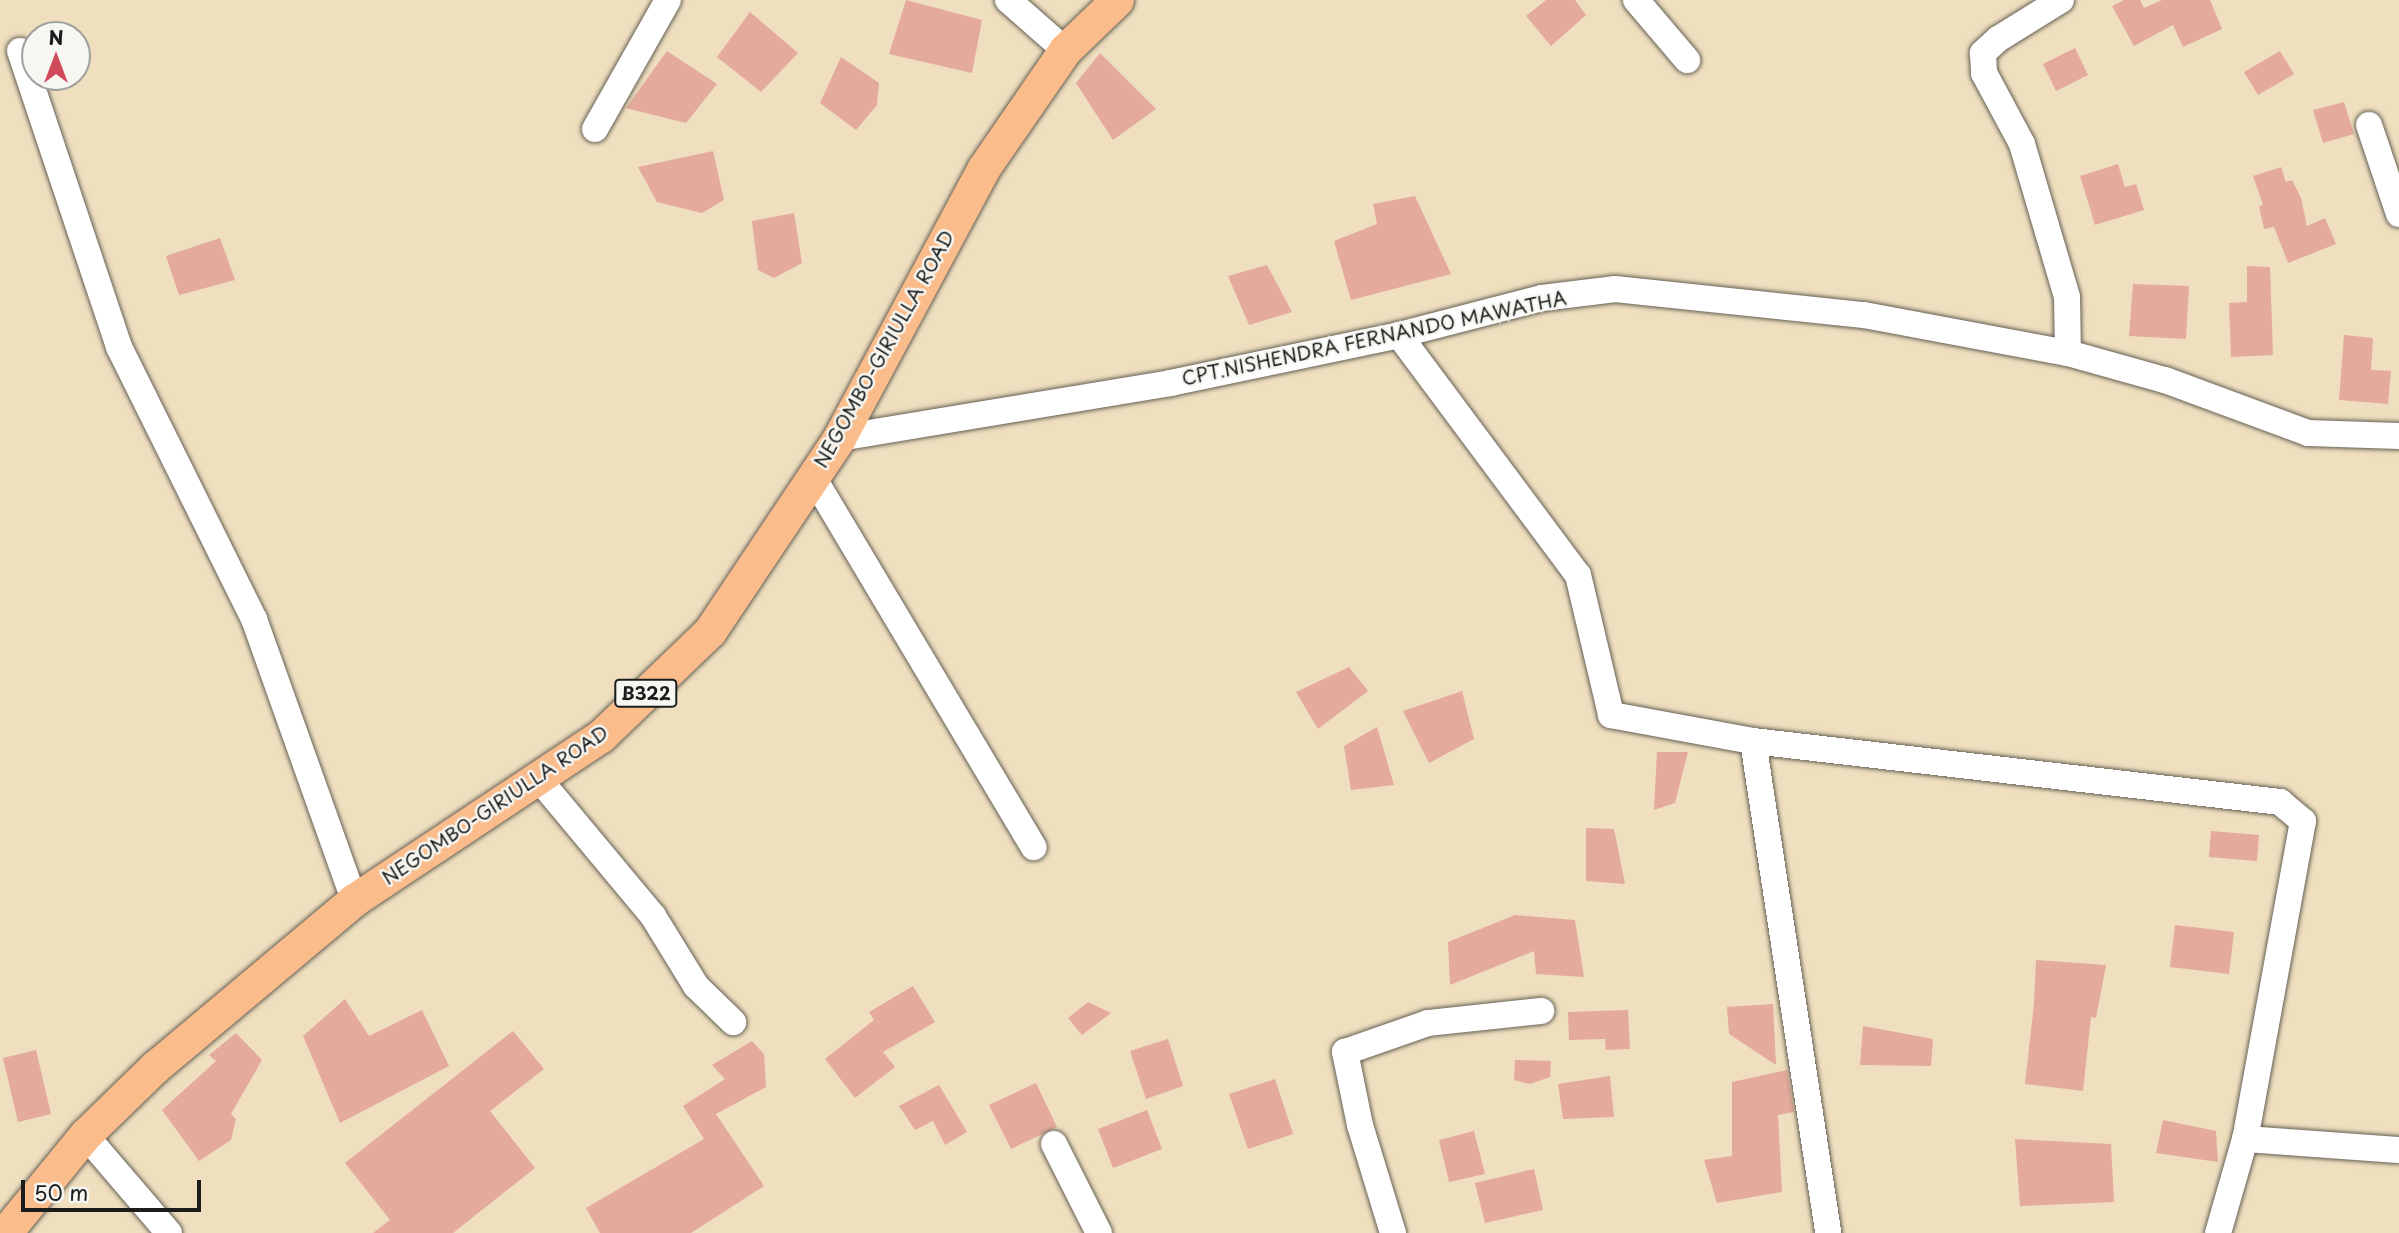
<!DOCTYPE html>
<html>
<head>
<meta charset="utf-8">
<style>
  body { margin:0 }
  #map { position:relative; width:2399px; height:1233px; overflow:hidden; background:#efdfbf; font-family:"Playpen Sans",sans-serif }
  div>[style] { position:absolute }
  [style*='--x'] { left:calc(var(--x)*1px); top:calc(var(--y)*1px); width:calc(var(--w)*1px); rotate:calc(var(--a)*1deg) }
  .building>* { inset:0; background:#e4aa9b }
  .roads { filter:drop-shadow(0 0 2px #666055) drop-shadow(0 0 2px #666055) }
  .minor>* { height:26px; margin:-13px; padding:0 13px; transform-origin:13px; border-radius:13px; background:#fff }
  .major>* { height:33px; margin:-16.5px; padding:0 16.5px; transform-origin:16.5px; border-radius:16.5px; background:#fabc8b }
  span { translate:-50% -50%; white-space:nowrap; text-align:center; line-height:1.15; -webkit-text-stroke:5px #f6f6f2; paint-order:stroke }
  .shield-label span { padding:2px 5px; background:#f6f6f2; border:2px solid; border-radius:5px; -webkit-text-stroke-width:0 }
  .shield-label { font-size:18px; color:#1c1c1c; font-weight:700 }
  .street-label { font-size:19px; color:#1c1c1c }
  .north { position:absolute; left:21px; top:21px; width:70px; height:70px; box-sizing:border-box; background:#f6f6f2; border:2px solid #9f9f9c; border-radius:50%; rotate:0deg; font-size:19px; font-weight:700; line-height:28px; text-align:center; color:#1c1c1c }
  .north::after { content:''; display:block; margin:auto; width:24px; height:32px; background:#d1495b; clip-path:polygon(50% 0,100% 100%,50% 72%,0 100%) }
  .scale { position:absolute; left:21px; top:1180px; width:180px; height:32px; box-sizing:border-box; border:4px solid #1c1c1c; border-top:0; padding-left:9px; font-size:21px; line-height:24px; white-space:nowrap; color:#1c1c1c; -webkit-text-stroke:5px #f6f6f2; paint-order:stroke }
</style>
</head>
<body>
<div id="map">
  <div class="building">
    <i style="clip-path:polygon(906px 0,982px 20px,972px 73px,889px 54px)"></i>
    <i style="clip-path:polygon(1546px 0,1575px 0,1586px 15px,1551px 46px,1526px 16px)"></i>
    <i style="clip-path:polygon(2124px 0,2140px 0,2144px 8px,2162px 0,2210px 0,2222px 29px,2183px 47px,2173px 25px,2134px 46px,2112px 6px)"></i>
    <i style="clip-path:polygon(750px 12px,798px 53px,761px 92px,717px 57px)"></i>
    <i style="clip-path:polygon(2075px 48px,2088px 75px,2056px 91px,2043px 64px)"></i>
    <i style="clip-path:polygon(667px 51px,717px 84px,686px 123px,626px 108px)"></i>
    <i style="clip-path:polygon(2280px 51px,2294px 74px,2258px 95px,2244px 72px)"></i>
    <i style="clip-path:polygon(1100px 53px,1156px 109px,1113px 140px,1076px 83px)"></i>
    <i style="clip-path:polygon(841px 57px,879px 83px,877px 105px,856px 130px,820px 103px)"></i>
    <i style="clip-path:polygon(2344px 102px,2354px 134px,2323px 143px,2313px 110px)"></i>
    <i style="clip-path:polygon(713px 151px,724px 200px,702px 213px,657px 202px,638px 167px)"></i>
    <i style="clip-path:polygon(2118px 164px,2125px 187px,2136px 184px,2144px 210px,2095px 225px,2080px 176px)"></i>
    <i style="clip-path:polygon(2281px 167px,2286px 182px,2292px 180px,2301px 198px,2307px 226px,2325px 218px,2336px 244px,2288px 263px,2274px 227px,2264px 229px,2259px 206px,2263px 205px,2253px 176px)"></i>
    <i style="clip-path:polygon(1415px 196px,1451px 274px,1351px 300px,1334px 241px,1377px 224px,1373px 204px)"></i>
    <i style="clip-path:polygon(794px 213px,802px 263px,774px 278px,758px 270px,752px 221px)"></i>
    <i style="clip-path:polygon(220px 238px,235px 280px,179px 295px,166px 256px)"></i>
    <i style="clip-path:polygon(1267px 265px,1292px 312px,1249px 325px,1228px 276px)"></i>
    <i style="clip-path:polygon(2247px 266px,2270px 267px,2273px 355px,2231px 357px,2229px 303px,2247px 302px)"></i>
    <i style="clip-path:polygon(2133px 284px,2189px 286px,2186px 339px,2129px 336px)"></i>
    <i style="clip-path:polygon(2344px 335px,2373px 338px,2371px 370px,2391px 371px,2388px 404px,2339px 400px)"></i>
    <i style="clip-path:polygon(1349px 667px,1368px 691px,1318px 729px,1296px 692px)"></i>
    <i style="clip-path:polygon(1462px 691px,1474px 739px,1429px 763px,1403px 711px)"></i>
    <i style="clip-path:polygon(1377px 727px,1394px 785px,1351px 790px,1344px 746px)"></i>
    <i style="clip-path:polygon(1657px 752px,1688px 752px,1675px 803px,1654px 810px)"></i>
    <i style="clip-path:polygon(1586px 828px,1614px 829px,1625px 884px,1586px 881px)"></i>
    <i style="clip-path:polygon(2211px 831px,2259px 835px,2257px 861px,2209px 857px)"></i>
    <i style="clip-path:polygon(1515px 915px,1575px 920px,1584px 977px,1536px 974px,1534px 951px,1450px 985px,1448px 942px)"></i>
    <i style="clip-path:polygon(2175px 925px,2234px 932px,2229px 974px,2170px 967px)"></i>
    <i style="clip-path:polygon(2036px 960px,2106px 965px,2096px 1018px,2091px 1017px,2083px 1091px,2025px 1084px,2034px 1004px)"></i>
    <i style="clip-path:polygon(913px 986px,935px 1022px,883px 1052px,895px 1067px,855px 1098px,825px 1059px,874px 1020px,869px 1012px)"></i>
    <i style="clip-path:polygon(345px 999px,369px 1036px,422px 1010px,449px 1066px,340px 1123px,303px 1036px)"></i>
    <i style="clip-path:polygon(1088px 1002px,1111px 1013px,1082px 1035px,1068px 1018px)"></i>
    <i style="clip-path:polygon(1773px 1004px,1776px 1065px,1729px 1034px,1727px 1007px)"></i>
    <i style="clip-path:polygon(1628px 1010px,1630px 1049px,1606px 1050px,1605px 1039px,1569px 1040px,1568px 1012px)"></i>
    <i style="clip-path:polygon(1863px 1026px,1933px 1039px,1931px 1066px,1860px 1065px)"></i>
    <i style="clip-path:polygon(513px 1031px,544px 1069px,490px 1111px,535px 1168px,453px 1233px,373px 1233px,390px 1220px,345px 1163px)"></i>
    <i style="clip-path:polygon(236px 1033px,262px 1060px,231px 1114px,236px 1119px,231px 1140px,199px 1161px,162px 1110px,216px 1061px,209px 1055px)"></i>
    <i style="clip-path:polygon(1168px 1039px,1183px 1086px,1146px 1099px,1130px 1051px)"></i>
    <i style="clip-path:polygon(752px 1041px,764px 1054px,766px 1087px,716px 1114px,764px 1186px,691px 1233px,600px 1233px,586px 1208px,704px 1139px,683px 1106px,725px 1079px,712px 1065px)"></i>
    <i style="clip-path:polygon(36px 1050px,51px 1114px,18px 1122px,3px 1058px)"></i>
    <i style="clip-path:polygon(1515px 1060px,1551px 1061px,1550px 1077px,1530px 1084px,1514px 1080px)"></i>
    <i style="clip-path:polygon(1787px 1070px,1794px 1112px,1778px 1115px,1782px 1192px,1717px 1203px,1704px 1160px,1732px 1156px,1732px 1082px)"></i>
    <i style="clip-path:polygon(1610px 1076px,1614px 1117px,1563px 1119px,1558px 1084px)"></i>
    <i style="clip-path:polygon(1275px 1079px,1293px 1134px,1248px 1149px,1229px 1094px)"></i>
    <i style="clip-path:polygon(1036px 1083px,1057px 1127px,1011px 1149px,989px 1105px)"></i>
    <i style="clip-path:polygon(939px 1085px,967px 1132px,945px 1145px,933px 1121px,915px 1130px,899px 1106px)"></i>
    <i style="clip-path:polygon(1147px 1110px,1162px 1149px,1113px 1168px,1098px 1129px)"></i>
    <i style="clip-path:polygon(2163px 1120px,2216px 1131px,2218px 1162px,2156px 1153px)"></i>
    <i style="clip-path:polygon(1474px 1131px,1485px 1174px,1449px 1182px,1439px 1140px)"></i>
    <i style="clip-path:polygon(2015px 1139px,2111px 1144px,2114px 1202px,2020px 1206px)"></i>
    <i style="clip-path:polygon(1534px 1169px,1543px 1210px,1485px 1223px,1475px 1183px)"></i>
  </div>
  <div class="roads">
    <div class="minor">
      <i style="--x:1008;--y:0;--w:76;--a:41.3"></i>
      <i style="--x:1636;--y:0;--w:79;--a:49.6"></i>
      <i style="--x:2061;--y:0;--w:74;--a:148.2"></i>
      <i style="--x:1998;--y:39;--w:21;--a:137"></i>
      <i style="--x:1983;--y:53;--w:20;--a:87"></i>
      <i style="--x:1984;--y:73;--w:81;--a:61.8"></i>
      <i style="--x:2022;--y:144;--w:159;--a:73.6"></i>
      <i style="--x:2067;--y:297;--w:56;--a:89"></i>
      <i style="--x:20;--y:51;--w:312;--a:71.5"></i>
      <i style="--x:119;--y:347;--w:304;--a:63.6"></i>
      <i style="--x:254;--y:619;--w:298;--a:70.4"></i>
      <i style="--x:2369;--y:125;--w:94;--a:71.4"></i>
      <i style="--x:595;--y:129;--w:148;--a:-60.5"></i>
      <i style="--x:1399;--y:335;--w:299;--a:53.3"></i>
      <i style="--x:1578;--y:575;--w:144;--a:76.7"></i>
      <i style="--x:1611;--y:715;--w:144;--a:10.4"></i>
      <i style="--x:1753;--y:741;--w:531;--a:6.6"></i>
      <i style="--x:2280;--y:802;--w:30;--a:40"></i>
      <i style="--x:2303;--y:821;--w:323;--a:100.3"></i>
      <i style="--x:2245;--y:1139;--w:98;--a:106"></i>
      <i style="--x:839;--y:438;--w:336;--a:-9.4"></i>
      <i style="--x:1170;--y:383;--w:234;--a:-11.8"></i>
      <i style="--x:1399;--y:335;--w:148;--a:-14.5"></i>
      <i style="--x:1542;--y:298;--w:74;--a:-7"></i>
      <i style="--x:1615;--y:289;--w:250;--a:6"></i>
      <i style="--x:1864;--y:315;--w:208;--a:10.6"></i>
      <i style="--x:2068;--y:353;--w:101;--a:15.6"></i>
      <i style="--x:2165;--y:380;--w:153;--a:20.3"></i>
      <i style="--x:2308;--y:433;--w:91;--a:1.9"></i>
      <i style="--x:813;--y:477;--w:431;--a:59.2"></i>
      <i style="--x:1753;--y:741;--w:498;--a:81.3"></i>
      <i style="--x:538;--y:778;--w:180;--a:50.2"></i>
      <i style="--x:653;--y:916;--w:82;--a:58.4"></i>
      <i style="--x:696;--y:986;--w:52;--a:44.2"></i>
      <i style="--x:85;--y:1135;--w:129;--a:49.4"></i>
      <i style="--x:2245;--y:1139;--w:154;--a:4.1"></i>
      <i style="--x:1054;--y:1144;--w:100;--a:63.2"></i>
      <i style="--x:1393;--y:1233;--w:113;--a:-107"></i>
      <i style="--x:1360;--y:1125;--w:75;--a:-101.6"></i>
      <i style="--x:1345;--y:1052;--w:88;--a:-19.3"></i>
      <i style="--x:1428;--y:1023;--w:114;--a:-6.1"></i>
    </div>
    <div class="major">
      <i style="--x:5;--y:1233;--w:127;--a:-50.8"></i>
      <i style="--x:85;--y:1135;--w:98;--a:-44.2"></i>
      <i style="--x:155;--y:1067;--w:260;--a:-40"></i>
      <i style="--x:354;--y:900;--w:296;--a:-33.6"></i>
      <i style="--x:601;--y:736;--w:151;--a:-43.9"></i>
      <i style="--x:710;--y:631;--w:232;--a:-56.2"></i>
      <i style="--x:839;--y:438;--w:305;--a:-61.8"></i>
      <i style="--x:983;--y:169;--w:145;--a:-55.4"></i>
      <i style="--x:1065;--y:50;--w:72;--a:-43.9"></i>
    </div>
  </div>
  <div class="shield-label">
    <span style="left:646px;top:693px">B322</span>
  </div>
  <div class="street-label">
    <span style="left:1374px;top:338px;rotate:-12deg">CPT.NISHENDRA FERNANDO MAWATHA</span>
    <span style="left:884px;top:349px;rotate:-61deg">NEGOMBO-GIRIULLA ROAD</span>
    <span style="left:495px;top:805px;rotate:-34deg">NEGOMBO-GIRIULLA ROAD</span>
  </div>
  <div class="north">N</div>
  <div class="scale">50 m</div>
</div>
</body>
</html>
